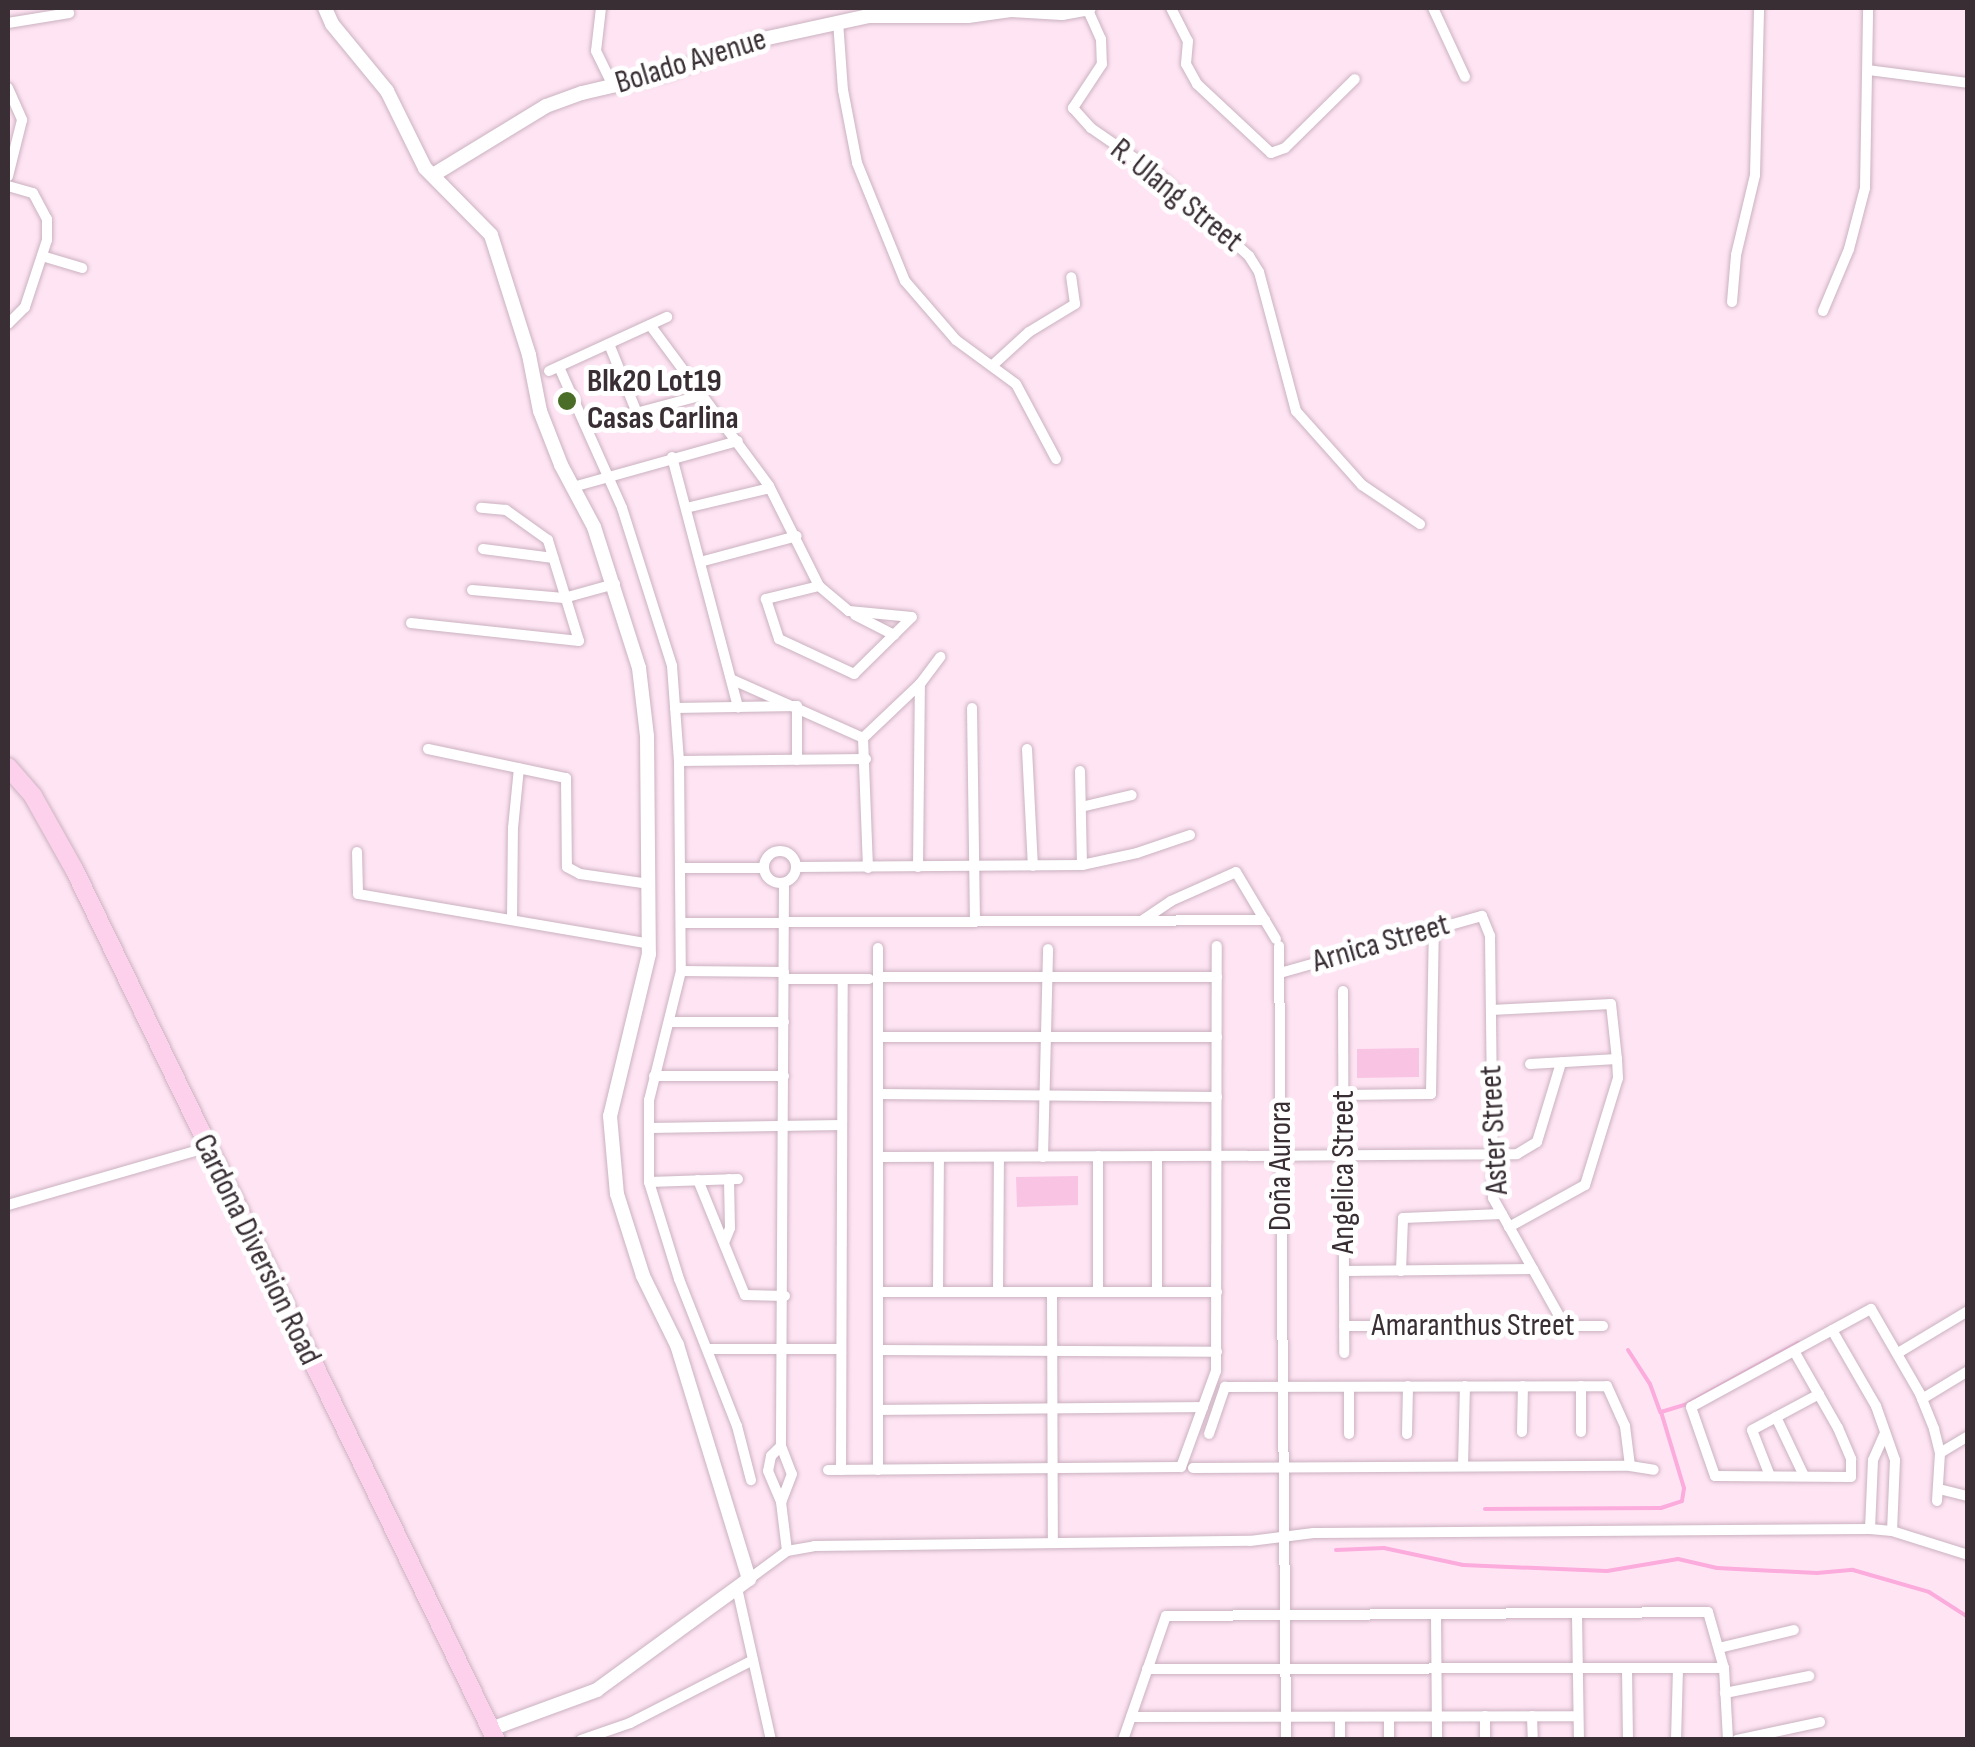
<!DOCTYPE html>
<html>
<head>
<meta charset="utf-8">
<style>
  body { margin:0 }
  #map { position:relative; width:1975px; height:1747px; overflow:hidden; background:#ffe5f4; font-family:"Sofia Sans Condensed",sans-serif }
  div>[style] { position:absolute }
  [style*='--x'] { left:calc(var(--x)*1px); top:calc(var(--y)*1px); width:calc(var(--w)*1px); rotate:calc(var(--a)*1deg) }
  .green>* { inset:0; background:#f9c3e3 }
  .stream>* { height:4px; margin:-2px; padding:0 2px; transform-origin:2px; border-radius:2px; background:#fcabdd }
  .roads { filter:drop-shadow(0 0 2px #cbb2c0) drop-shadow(0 0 2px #cbb2c0) }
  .minor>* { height:10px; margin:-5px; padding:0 5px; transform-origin:5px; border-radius:5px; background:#fff }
  .minor>.ring { margin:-5px; padding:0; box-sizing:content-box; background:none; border:10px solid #fff; border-radius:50% }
  .tertiary>* { height:14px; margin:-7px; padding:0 7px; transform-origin:7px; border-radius:7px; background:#fff }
  .primary>* { height:18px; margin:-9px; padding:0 9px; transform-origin:9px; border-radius:9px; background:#fdd0eb }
  .dots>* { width:28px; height:28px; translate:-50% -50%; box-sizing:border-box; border:5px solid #fff; border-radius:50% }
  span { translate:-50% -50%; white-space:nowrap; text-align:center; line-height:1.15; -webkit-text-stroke:10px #fff; paint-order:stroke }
  .street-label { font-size:32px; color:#382e34 }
  .poi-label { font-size:32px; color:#382e34; font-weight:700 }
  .left { translate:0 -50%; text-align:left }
  .frame { position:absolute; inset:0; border:10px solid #382e34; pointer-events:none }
</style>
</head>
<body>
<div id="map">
  <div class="green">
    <i style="clip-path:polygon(1419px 1048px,1419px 1077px,1357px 1078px,1357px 1049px)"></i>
    <i style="clip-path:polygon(1078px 1176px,1078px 1205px,1017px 1207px,1016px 1177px)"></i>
  </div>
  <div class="stream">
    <i style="--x:1628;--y:1350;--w:40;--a:57.1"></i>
    <i style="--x:1650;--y:1384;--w:30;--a:70"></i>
    <i style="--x:1485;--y:1509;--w:176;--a:-0.3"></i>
    <i style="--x:1661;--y:1508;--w:22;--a:-18"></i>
    <i style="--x:1682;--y:1501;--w:13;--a:-81"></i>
    <i style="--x:1684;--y:1488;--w:79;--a:-106.8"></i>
    <i style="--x:1661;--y:1412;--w:27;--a:-17"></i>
    <i style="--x:1687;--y:1404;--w:127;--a:-28.8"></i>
    <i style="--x:1336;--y:1550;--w:48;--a:-2.4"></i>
    <i style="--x:1384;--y:1548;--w:81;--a:12.1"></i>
    <i style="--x:1463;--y:1565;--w:144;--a:2.4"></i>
    <i style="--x:1607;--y:1571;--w:72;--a:-9.6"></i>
    <i style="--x:1678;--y:1559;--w:40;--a:13"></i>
    <i style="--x:1717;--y:1568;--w:100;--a:2.9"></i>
    <i style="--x:1817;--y:1573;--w:36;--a:-5"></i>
    <i style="--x:1853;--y:1570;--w:79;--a:16.1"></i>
    <i style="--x:1929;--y:1592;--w:46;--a:32.7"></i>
  </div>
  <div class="roads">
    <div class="minor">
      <i style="--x:601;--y:8;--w:43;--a:96.6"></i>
      <i style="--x:596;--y:51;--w:39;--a:64"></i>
      <i style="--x:1087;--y:8;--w:34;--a:66"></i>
      <i style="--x:1101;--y:39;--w:25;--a:88"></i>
      <i style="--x:1102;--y:64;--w:53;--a:123.4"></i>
      <i style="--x:1073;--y:108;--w:27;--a:48"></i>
      <i style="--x:1091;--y:128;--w:79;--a:34.7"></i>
      <i style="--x:1156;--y:173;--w:125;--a:41.7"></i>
      <i style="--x:1249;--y:256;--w:19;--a:58"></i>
      <i style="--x:1259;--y:272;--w:144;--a:75.1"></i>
      <i style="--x:1296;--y:411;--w:99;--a:48.3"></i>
      <i style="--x:1362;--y:485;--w:70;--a:33.9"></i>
      <i style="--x:1171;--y:8;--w:37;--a:63"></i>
      <i style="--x:1188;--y:41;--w:23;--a:95"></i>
      <i style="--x:1186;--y:64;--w:23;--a:61"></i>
      <i style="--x:1197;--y:84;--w:101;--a:43"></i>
      <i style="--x:1271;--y:153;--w:15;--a:-20"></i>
      <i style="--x:1285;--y:148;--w:98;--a:-44.6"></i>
      <i style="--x:1433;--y:8;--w:76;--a:65.1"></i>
      <i style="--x:838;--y:21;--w:69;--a:85.9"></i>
      <i style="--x:843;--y:90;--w:74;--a:79.1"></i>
      <i style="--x:857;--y:163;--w:127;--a:67.9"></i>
      <i style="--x:905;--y:281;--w:78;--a:49.2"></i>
      <i style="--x:956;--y:340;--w:74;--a:36.3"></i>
      <i style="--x:1016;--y:384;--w:85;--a:61.9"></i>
      <i style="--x:8;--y:23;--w:62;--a:-9.3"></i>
      <i style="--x:1868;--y:70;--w:101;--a:7.4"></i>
      <i style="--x:8;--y:88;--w:35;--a:66"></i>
      <i style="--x:22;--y:120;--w:58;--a:104"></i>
      <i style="--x:8;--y:186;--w:26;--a:16"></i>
      <i style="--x:33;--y:193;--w:30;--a:62"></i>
      <i style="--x:47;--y:219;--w:21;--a:90"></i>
      <i style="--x:47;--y:240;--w:71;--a:108.2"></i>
      <i style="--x:25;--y:307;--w:24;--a:135"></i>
      <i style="--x:42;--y:256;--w:42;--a:16.7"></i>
      <i style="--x:1732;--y:302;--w:47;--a:-85.1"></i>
      <i style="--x:1736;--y:255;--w:82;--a:-76.6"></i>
      <i style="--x:1755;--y:175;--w:167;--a:-88.6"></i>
      <i style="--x:1823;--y:311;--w:67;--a:-67.2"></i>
      <i style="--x:1849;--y:249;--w:63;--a:-75.3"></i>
      <i style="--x:1865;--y:188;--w:180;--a:-89"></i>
      <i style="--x:650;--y:325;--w:200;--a:53.5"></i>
      <i style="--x:769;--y:486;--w:112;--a:63.4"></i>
      <i style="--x:819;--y:586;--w:39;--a:40"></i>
      <i style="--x:849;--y:611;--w:63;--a:5.4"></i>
      <i style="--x:609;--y:344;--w:74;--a:67.9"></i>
      <i style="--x:994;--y:364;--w:47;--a:-42.4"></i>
      <i style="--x:1029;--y:332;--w:54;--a:-31.3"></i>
      <i style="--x:1075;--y:304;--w:27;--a:-98"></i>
      <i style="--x:559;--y:367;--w:154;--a:65.9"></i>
      <i style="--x:622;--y:508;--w:166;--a:72.4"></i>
      <i style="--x:672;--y:666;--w:95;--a:85.8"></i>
      <i style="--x:679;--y:761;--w:210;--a:89.5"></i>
      <i style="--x:681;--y:971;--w:133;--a:103.9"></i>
      <i style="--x:649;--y:1100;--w:82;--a:90"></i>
      <i style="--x:649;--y:1182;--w:102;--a:72.8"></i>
      <i style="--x:679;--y:1279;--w:158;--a:68.5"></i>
      <i style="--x:737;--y:1426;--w:56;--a:75.5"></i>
      <i style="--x:549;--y:371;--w:130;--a:-24.6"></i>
      <i style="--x:621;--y:417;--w:85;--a:-15"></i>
      <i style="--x:672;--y:457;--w:259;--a:75.2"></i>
      <i style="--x:573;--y:487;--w:171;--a:-15.6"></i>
      <i style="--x:686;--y:508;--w:86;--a:-13.4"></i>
      <i style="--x:483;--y:549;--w:71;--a:7.3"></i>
      <i style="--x:700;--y:562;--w:100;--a:-15"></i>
      <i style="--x:819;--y:586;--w:55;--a:166.2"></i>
      <i style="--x:766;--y:599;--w:42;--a:72"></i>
      <i style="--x:779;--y:639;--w:83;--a:25"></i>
      <i style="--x:854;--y:674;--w:81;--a:-44.5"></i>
      <i style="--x:472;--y:590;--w:92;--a:5"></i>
      <i style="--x:564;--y:598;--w:53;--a:-15.4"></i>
      <i style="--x:855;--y:615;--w:44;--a:27.1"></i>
      <i style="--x:411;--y:623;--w:169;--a:6.1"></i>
      <i style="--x:579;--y:641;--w:106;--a:-107.1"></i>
      <i style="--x:548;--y:540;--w:52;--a:-144.5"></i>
      <i style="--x:506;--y:510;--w:25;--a:-175"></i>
      <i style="--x:733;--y:680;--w:142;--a:24"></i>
      <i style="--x:675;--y:708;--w:122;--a:-0.9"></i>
      <i style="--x:797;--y:706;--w:54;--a:90"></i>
      <i style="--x:972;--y:708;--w:214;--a:89.2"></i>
      <i style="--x:863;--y:738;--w:130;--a:87.8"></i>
      <i style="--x:863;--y:738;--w:79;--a:-43.5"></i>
      <i style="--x:920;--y:684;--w:34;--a:-53"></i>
      <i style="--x:428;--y:749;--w:141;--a:11.9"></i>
      <i style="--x:566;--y:778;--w:89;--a:89.4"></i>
      <i style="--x:567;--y:867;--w:15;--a:28"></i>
      <i style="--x:580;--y:874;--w:70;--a:8.2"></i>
      <i style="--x:1027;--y:749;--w:117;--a:87.1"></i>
      <i style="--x:679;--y:761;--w:187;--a:-0.6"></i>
      <i style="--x:1080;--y:771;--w:94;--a:88.8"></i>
      <i style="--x:1081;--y:807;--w:52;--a:-13.2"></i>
      <i class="ring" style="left:764px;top:851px;width:22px;height:22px"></i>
      <i style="--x:357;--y:852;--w:42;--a:88.6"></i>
      <i style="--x:358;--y:894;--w:295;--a:9.7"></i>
      <i style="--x:796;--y:867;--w:286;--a:-0.4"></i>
      <i style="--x:1082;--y:865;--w:56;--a:-12.3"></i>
      <i style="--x:1137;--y:853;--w:56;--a:-18.8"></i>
      <i style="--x:918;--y:867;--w:183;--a:-89.4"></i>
      <i style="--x:680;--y:868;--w:83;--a:0"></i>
      <i style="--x:784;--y:883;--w:563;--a:90.31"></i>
      <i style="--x:781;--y:1446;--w:30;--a:69"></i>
      <i style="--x:792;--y:1474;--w:30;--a:111"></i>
      <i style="--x:781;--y:1502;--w:49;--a:83"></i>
      <i style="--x:512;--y:920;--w:92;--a:-89.4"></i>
      <i style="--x:513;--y:828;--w:60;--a:-84.3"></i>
      <i style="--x:1143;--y:920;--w:34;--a:-34"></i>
      <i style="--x:1171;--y:901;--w:71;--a:-24"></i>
      <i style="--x:1236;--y:872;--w:78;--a:59.2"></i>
      <i style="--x:682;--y:923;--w:583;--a:-0.29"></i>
      <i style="--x:1279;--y:946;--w:794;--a:89.49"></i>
      <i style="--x:681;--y:971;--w:103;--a:0.6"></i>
      <i style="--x:1280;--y:973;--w:210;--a:-15.8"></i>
      <i style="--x:1482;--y:916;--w:22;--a:68"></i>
      <i style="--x:1490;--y:936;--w:262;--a:89.3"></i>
      <i style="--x:1493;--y:1198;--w:149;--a:60.7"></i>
      <i style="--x:878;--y:977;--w:339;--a:0"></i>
      <i style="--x:784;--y:979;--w:85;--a:0"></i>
      <i style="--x:1343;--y:991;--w:362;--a:89.8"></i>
      <i style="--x:1491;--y:1010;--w:120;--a:-2.9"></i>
      <i style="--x:1611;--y:1004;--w:55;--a:83.8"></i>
      <i style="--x:1617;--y:1059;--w:19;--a:87"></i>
      <i style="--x:1618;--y:1078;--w:112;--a:107.1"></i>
      <i style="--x:1585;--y:1185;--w:87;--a:151.1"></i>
      <i style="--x:669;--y:1022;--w:115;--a:0"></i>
      <i style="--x:878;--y:1037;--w:339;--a:0"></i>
      <i style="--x:1530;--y:1064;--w:87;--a:-3.3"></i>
      <i style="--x:654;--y:1076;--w:130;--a:0"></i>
      <i style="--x:878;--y:1094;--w:339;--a:0.5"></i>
      <i style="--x:1343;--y:1095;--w:88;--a:-0.7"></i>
      <i style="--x:1431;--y:1094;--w:165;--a:-89"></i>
      <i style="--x:649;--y:1128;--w:193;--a:-0.9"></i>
      <i style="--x:1098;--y:1156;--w:136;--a:90"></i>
      <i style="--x:1249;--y:1156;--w:268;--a:-0.4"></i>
      <i style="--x:1517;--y:1154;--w:23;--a:-31"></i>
      <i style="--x:1537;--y:1142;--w:83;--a:-73.1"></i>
      <i style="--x:878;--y:1157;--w:368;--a:-0.2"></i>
      <i style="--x:1043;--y:1157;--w:208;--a:-88.6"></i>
      <i style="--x:698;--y:1180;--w:124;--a:67.8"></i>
      <i style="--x:745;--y:1295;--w:40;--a:1.4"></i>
      <i style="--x:649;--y:1182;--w:89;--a:-1.9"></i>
      <i style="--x:8;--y:1205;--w:206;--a:-16.1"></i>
      <i style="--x:724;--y:1243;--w:16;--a:-68"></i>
      <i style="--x:730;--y:1228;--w:49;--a:-91.2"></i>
      <i style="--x:1344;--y:1271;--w:189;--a:-0.6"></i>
      <i style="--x:1401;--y:1271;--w:53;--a:-87.8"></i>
      <i style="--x:1403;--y:1218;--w:99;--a:-2.3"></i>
      <i style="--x:878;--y:1292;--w:339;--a:0"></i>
      <i style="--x:938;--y:1292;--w:135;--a:-89.6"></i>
      <i style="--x:998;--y:1292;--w:135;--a:-89.6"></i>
      <i style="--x:1052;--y:1292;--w:249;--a:89.8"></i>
      <i style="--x:1157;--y:1292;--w:136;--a:-90"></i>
      <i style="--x:1344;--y:1326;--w:259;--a:0"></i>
      <i style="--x:1832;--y:1330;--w:88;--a:59.9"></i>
      <i style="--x:1876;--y:1406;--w:57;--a:70.6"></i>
      <i style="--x:1895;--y:1460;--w:71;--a:92.4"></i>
      <i style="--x:709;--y:1349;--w:132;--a:0"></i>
      <i style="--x:879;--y:1350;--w:338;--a:0.3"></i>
      <i style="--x:1794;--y:1351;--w:89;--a:60.3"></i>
      <i style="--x:1838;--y:1428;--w:34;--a:67"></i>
      <i style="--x:1851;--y:1459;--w:18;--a:90"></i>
      <i style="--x:1851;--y:1477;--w:136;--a:-179.6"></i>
      <i style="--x:1715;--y:1476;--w:73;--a:-109.2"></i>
      <i style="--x:1691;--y:1407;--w:205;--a:-28.6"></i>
      <i style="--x:1871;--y:1309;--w:98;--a:60"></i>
      <i style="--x:1920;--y:1394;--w:38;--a:68"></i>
      <i style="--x:1934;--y:1429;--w:25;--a:76"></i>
      <i style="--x:1940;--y:1453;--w:48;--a:93.6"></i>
      <i style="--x:1898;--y:1353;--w:82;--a:-31"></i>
      <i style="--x:1922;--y:1399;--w:54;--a:-31.3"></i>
      <i style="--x:878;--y:1410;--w:325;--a:-0.5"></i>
      <i style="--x:1776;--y:1417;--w:65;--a:64.6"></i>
      <i style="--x:1522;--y:1432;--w:46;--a:-88.8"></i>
      <i style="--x:1581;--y:1432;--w:46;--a:-90"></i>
      <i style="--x:1209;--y:1434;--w:50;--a:-71.2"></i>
      <i style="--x:1225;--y:1387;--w:382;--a:-0.1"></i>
      <i style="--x:1607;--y:1386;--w:44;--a:65.8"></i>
      <i style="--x:1625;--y:1426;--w:40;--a:82.9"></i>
      <i style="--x:1349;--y:1434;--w:47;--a:-90"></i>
      <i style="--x:1407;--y:1434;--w:48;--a:-88.8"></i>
      <i style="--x:781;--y:1446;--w:14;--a:135"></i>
      <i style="--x:771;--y:1456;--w:15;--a:101"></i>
      <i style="--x:768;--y:1471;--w:34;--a:67"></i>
      <i style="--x:1940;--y:1453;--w:33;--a:-31"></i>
      <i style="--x:1463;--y:1466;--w:80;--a:-88.6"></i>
      <i style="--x:1193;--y:1468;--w:437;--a:-0.3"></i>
      <i style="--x:1630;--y:1466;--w:24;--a:9"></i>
      <i style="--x:828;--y:1470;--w:353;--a:-0.5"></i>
      <i style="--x:1181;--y:1467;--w:102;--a:-70"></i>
      <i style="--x:1216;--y:1371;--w:425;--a:-89.9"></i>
      <i style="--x:841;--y:1470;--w:491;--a:-89.8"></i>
      <i style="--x:878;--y:1470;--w:522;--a:-90"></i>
      <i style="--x:1770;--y:1476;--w:49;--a:-111.4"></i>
      <i style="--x:1752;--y:1430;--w:76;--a:-28.2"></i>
      <i style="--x:1939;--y:1489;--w:30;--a:14"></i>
      <i style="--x:1870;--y:1529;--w:69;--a:-87.5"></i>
      <i style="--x:1873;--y:1460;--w:30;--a:-66"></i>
      <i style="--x:749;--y:1579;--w:47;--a:-36.4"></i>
      <i style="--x:787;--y:1551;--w:27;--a:-10"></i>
      <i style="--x:814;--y:1546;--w:436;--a:-0.7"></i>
      <i style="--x:1250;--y:1541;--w:64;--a:-7.2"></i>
      <i style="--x:1313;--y:1533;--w:557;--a:-0.41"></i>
      <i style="--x:1870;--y:1529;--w:22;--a:5"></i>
      <i style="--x:1892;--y:1531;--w:80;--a:17.5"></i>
      <i style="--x:737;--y:1588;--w:156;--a:77.4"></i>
      <i style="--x:1577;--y:1615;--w:125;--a:89.1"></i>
      <i style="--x:1436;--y:1616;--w:124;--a:89.5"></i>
      <i style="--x:1719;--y:1648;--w:77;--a:-13.5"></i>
      <i style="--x:1147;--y:1669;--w:577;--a:-0.1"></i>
      <i style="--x:1627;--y:1669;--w:71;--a:89.2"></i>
      <i style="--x:1725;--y:1693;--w:86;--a:-11.4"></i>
      <i style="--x:1532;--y:1716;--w:24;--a:88"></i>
      <i style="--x:1131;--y:1717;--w:447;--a:-0.1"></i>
      <i style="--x:581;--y:1740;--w:52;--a:-19.1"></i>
      <i style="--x:630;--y:1723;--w:138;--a:-27.1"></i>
      <i style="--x:1123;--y:1740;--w:131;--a:-70.9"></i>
      <i style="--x:1166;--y:1616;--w:542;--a:-0.42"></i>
      <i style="--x:1708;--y:1612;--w:58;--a:74.1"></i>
      <i style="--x:1724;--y:1668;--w:72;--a:86.8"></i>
      <i style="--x:1340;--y:1740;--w:22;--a:-90"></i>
      <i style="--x:1389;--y:1740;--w:23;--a:-90"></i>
      <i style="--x:1485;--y:1740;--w:24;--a:-90"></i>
      <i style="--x:1676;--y:1740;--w:71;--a:-88.4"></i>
      <i style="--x:1737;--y:1740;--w:85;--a:-12.2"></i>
    </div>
    <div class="tertiary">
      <i style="--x:325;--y:8;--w:17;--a:66"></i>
      <i style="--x:332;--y:24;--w:87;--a:50.6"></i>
      <i style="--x:387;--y:91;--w:86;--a:63.7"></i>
      <i style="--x:425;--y:168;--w:94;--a:45.4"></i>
      <i style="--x:491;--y:235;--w:126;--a:72.4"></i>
      <i style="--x:529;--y:355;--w:57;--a:78.9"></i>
      <i style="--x:540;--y:411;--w:58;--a:68.7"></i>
      <i style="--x:561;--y:465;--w:70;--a:62"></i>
      <i style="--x:594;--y:527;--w:148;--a:72.3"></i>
      <i style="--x:639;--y:668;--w:68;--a:83.3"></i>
      <i style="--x:647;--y:736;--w:218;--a:89.5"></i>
      <i style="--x:649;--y:954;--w:167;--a:103.5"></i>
      <i style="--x:610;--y:1116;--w:78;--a:84.9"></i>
      <i style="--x:617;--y:1194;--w:86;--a:72.4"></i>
      <i style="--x:643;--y:1276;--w:77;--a:63.8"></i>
      <i style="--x:677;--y:1345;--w:245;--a:72.9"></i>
      <i style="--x:749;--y:1579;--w:188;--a:143.9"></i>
      <i style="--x:597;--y:1690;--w:113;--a:159.8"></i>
      <i style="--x:433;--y:175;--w:132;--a:-31.4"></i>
      <i style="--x:546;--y:106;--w:38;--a:-20"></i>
      <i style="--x:582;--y:93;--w:87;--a:-13.2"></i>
      <i style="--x:667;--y:73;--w:93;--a:-20.2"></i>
      <i style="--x:754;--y:41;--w:118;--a:-12.3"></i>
      <i style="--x:869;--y:16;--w:99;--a:0"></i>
      <i style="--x:968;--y:16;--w:43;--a:-7.9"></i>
      <i style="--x:1011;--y:10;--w:51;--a:3.4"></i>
      <i style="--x:1062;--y:13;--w:27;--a:-10"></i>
    </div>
    <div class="primary">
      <i style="--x:8;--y:767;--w:38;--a:49"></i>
      <i style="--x:33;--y:796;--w:84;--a:60.7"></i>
      <i style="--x:74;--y:869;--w:968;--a:64.15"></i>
    </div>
  </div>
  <div class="dots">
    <i style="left:567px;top:401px;background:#4a6e27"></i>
  </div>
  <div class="street-label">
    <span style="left:691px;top:62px;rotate:-17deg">Bolado Avenue</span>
    <span style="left:1176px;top:196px;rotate:39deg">R. Ulang Street</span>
    <span style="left:1381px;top:944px;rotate:-16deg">Arnica Street</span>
    <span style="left:1495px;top:1130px;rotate:-93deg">Aster Street</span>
    <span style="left:1281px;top:1166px;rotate:-90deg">Doña Aurora</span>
    <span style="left:1344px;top:1172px;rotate:-90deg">Angelica Street</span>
    <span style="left:256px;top:1250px;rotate:64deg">Cardona Diversion Road</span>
    <span style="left:1473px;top:1326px">Amaranthus Street</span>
  </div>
  <div class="poi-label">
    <span class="left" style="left:587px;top:401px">Blk20 Lot19<br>Casas Carlina</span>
  </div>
  <div class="frame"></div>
</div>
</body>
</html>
